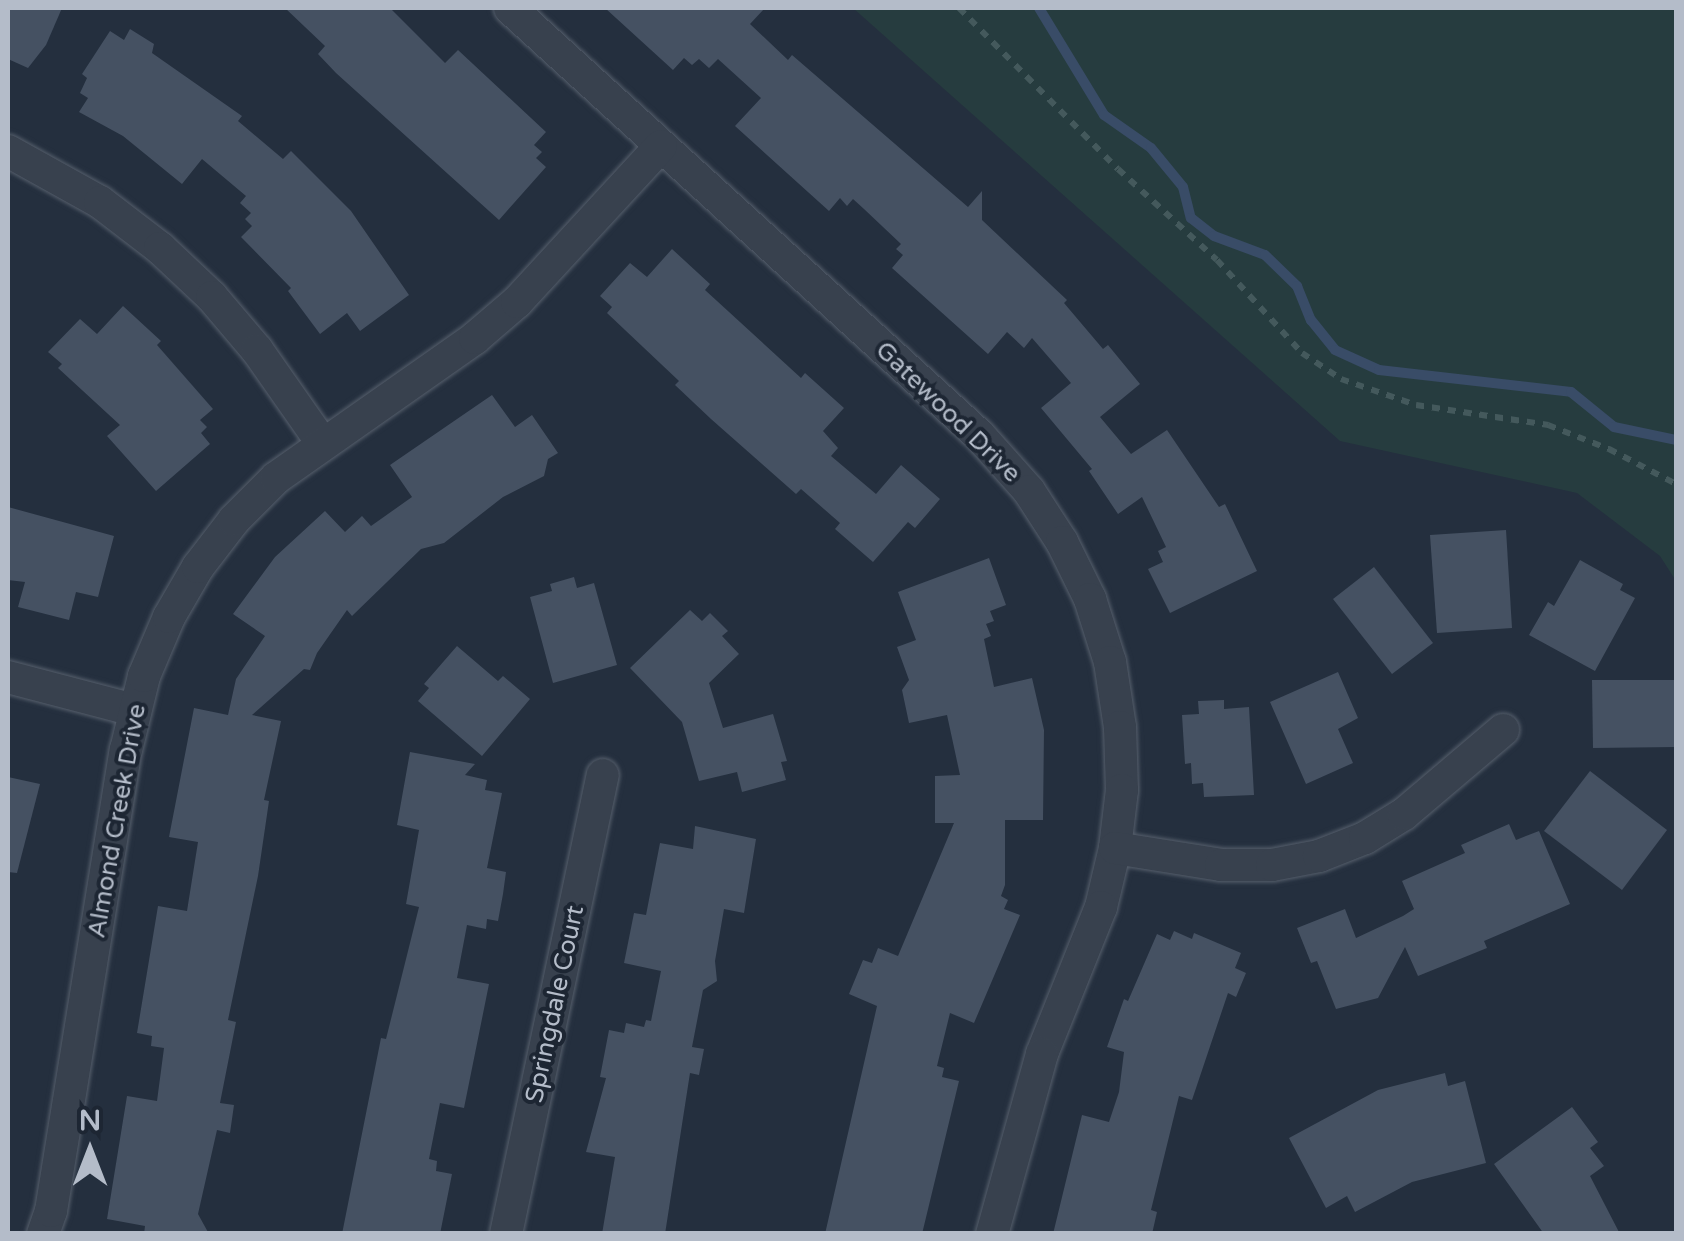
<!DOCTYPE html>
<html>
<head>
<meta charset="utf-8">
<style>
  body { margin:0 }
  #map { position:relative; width:1684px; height:1241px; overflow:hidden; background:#242f3e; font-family:"Varela Round",sans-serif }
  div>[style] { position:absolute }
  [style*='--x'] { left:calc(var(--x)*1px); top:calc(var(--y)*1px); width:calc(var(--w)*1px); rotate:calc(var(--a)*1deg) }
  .green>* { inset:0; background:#263c3f }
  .stream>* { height:10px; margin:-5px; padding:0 5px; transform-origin:5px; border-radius:5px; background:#394c67 }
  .building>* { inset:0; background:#455162 }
  .path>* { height:6px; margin-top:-3px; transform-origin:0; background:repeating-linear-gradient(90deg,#44595c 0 8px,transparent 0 16px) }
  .roads { filter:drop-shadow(0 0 2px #565f6c) drop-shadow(0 0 2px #565f6c) }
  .minor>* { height:32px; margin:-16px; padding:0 16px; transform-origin:16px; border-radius:16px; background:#38414e }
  span { translate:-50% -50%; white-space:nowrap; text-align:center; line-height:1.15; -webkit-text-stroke:8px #1d2633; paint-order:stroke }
  .street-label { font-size:25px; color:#b4bcc9 }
  .frame { position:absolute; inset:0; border:10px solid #b4bcc9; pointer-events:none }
  .north { position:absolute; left:40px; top:1101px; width:100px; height:100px; -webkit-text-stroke:8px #1d2633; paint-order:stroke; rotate:0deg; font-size:28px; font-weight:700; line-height:40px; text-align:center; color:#b4bcc9 }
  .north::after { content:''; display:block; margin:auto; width:35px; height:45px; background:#b4bcc9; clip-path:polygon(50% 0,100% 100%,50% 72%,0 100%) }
</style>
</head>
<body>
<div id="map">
  <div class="green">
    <i style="clip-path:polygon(853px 8px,1676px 8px,1676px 581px,1660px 556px,1577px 493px,1340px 441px)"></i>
  </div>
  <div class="stream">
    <i style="--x:1039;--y:8;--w:125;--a:58.7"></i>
    <i style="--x:1104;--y:115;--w:57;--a:35.1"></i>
    <i style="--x:1151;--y:148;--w:50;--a:50.6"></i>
    <i style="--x:1183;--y:187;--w:32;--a:76"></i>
    <i style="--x:1191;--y:218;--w:29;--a:38"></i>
    <i style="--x:1214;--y:236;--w:54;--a:20.4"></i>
    <i style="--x:1265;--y:255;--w:45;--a:44.1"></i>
    <i style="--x:1297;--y:286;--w:37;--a:68"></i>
    <i style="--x:1311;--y:320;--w:38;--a:51"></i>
    <i style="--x:1335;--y:350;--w:48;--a:24.4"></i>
    <i style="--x:1379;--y:370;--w:193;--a:6.5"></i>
    <i style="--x:1571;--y:392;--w:55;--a:39.1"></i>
    <i style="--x:1614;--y:427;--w:63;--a:11.8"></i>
  </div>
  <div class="building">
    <i style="clip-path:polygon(8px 8px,62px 8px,46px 45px,28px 68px,8px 59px)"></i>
    <i style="clip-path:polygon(285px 8px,390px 8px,445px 63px,458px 50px,546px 132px,534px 145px,542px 152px,536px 158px,546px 167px,499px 220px,336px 73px,318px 54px,325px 46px)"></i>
    <i style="clip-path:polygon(605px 8px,765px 8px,750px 24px,788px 60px,792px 55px,968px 207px,982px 191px,982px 220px,1067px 300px,1064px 303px,1103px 349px,1108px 345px,1140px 384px,1100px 417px,1131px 454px,1167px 430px,1219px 507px,1225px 504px,1257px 571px,1170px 613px,1148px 569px,1163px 562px,1158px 551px,1166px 547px,1142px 497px,1118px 514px,1089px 471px,1092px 469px,1041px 408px,1071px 383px,1032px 338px,1024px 348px,1007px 332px,988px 354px,892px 268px,903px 255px,896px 249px,901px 244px,864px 209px,853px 199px,847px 206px,840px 198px,829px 211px,735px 126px,761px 98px,718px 59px,709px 68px,699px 59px,692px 65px,684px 58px,673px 70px)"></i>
    <i style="clip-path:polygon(130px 29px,154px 44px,152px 53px,242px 116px,238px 121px,283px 159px,291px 151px,351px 211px,409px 295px,360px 331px,347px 313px,320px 334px,288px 291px,291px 288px,241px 237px,252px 226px,245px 219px,251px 213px,240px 203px,246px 196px,202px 159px,182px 184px,123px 136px,79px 112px,88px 98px,80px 93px,87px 78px,82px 74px,110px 31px,124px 40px)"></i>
    <i style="clip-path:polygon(672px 249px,710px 284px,705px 290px,801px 378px,805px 373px,844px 408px,823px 431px,838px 448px,831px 456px,876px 494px,901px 465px,940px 499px,915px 528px,908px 522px,873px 562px,835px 529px,840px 523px,801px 489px,796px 494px,711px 419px,675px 385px,679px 381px,607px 313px,612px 307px,600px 296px,630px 263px,647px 277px)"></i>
    <i style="clip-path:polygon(123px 306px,161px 341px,157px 345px,213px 409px,200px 420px,207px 427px,201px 433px,210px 444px,156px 491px,107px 436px,120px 425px,58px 368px,62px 364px,48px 352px,80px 319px,97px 334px)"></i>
    <i style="clip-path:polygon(492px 395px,515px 427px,532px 415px,558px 453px,548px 459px,544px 476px,503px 497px,444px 543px,421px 549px,352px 616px,347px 610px,317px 653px,310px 670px,304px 669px,252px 715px,281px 721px,264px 800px,269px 801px,258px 876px,228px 1020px,236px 1022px,220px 1103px,234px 1105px,230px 1133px,217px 1130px,198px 1214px,209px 1234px,144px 1234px,145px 1226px,107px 1219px,127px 1096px,157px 1101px,164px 1048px,151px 1046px,152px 1036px,137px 1033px,158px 906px,187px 911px,198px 842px,169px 837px,194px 708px,228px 715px,236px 679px,265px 636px,233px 614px,275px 557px,325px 511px,345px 532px,362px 516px,371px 526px,412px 497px,390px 465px)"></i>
    <i style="clip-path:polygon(8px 507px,114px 536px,98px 597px,76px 592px,69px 620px,18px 607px,25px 582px,8px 580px)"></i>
    <i style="clip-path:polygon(1506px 530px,1512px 628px,1437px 633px,1430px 535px)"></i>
    <i style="clip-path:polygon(989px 558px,1006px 605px,990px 611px,994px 621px,986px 624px,991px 636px,984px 639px,994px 687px,1032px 678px,1044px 730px,1043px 820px,1005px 820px,1005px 885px,1001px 896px,1008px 900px,1004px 909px,1020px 915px,974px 1023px,950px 1013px,937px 1066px,944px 1068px,942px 1077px,959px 1081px,922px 1234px,825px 1234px,877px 1006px,849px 994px,863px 960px,872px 963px,878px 948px,898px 956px,954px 823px,935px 823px,935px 776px,960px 775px,947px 715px,909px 723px,902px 690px,909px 680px,897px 647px,916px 640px,898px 592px)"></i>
    <i style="clip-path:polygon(1580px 560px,1623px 584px,1620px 590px,1635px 598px,1595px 671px,1529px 635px,1548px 602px,1554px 606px)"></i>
    <i style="clip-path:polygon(1374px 567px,1433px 643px,1392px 674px,1333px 599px)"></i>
    <i style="clip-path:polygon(574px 577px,577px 588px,594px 583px,617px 665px,553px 683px,530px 597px,552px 591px,550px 584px)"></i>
    <i style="clip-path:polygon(690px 610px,702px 621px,710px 613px,728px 631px,722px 636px,739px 654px,709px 683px,723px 728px,773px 714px,787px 761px,781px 762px,786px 780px,742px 792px,737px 772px,699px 781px,682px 722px,630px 668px)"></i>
    <i style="clip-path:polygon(457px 646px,498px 681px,503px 676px,530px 699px,482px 756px,418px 701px,429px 688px,424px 684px)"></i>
    <i style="clip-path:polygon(1338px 672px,1358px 718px,1338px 729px,1353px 763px,1306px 784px,1270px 702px)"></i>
    <i style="clip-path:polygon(1592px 680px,1676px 680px,1676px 747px,1593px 748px)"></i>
    <i style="clip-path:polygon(1224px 700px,1224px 709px,1249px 707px,1254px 795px,1204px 797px,1203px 783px,1192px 784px,1191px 763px,1185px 764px,1182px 715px,1199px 714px,1198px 701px)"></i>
    <i style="clip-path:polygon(410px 752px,475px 764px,465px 775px,487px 780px,485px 790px,502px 793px,487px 868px,506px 872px,503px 894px,498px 921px,487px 919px,486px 929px,467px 925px,457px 978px,489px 984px,464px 1108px,440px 1103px,429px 1159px,437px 1161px,436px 1171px,452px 1174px,440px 1234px,342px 1234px,381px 1038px,386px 1039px,419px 907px,406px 904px,419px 830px,397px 825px)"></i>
    <i style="clip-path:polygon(1590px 771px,1667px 830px,1622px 890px,1544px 831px)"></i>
    <i style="clip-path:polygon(8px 777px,40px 784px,17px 873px,8px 872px)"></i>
    <i style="clip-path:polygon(1509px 824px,1516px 840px,1539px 831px,1570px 904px,1484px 941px,1487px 948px,1418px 976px,1405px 947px,1378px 998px,1336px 1009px,1317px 961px,1311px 963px,1297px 928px,1345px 909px,1356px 938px,1403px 916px,1414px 909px,1402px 881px,1465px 853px,1461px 845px)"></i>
    <i style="clip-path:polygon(695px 826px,756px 839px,744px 913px,724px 909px,715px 961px,717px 981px,703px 990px,692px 1047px,704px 1049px,699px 1075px,690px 1073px,665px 1234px,602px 1234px,615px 1157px,586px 1152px,606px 1078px,600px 1077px,609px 1030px,624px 1033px,626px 1023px,644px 1027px,646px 1020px,651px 1021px,661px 971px,624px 963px,634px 913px,646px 915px,660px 843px,693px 849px)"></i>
    <i style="clip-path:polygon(1174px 931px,1192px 939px,1194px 933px,1241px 953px,1235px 968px,1246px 973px,1236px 997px,1228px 993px,1192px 1100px,1179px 1096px,1151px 1210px,1157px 1212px,1152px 1234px,1053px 1234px,1082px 1115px,1109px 1122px,1119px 1092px,1124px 1052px,1107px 1047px,1124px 999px,1128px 1001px,1157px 934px,1170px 940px)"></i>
    <i style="clip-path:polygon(1445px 1073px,1448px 1086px,1465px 1081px,1486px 1163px,1412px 1182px,1355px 1212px,1347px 1196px,1326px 1208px,1289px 1138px,1378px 1090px)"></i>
    <i style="clip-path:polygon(1572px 1107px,1598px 1142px,1590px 1148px,1604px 1166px,1590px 1176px,1620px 1234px,1544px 1234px,1494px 1164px)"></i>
  </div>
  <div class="path">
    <i style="--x:959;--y:8;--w:226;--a:45.4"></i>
    <i style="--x:1118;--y:169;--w:134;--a:42.6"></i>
    <i style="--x:1217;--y:260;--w:126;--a:47.6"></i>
    <i style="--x:1302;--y:353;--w:47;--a:33.7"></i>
    <i style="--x:1341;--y:379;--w:79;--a:19.1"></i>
    <i style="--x:1416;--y:405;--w:134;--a:8.6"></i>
    <i style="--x:1548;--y:425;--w:66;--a:21.5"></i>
    <i style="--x:1609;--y:449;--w:76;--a:27.6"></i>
  </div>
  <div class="roads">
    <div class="minor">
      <i style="--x:510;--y:8;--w:634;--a:42.32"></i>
      <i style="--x:979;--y:435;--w:75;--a:48.2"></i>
      <i style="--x:1029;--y:491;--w:61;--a:57.1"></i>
      <i style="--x:1062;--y:542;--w:64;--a:63.8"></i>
      <i style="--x:1090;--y:599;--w:66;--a:72.4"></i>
      <i style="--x:1110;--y:662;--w:66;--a:81.3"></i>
      <i style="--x:1120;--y:727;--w:63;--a:88.2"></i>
      <i style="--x:1122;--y:790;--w:58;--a:96.9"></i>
      <i style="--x:1115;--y:848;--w:61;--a:103.3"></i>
      <i style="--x:1101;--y:907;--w:158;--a:111.9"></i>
      <i style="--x:1042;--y:1054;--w:187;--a:105.5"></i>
      <i style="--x:8;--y:151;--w:105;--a:29"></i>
      <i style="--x:100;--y:202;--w:76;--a:37.5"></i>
      <i style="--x:160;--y:248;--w:71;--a:43.3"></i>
      <i style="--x:212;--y:297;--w:70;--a:49.7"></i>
      <i style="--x:257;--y:350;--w:113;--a:55"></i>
      <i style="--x:8;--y:677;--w:130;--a:14.7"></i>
      <i style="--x:1115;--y:848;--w:107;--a:9.1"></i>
      <i style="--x:1221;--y:865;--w:51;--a:0"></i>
      <i style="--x:1272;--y:865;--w:48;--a:-10.8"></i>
      <i style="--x:1319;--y:856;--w:49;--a:-21.4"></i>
      <i style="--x:1365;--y:838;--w:46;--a:-31.6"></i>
      <i style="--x:1404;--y:814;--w:130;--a:-40.3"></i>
      <i style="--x:43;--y:1234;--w:24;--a:-71"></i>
      <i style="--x:51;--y:1211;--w:467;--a:-80.8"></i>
      <i style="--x:126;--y:750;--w:76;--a:-76.3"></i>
      <i style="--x:144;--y:676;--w:64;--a:-67"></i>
      <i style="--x:169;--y:617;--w:58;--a:-59.9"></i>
      <i style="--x:198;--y:567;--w:59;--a:-52.5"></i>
      <i style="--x:234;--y:520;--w:59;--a:-45"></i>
      <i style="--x:276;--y:478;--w:243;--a:-35.1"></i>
      <i style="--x:475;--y:338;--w:55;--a:-40.6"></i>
      <i style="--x:517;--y:302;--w:212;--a:-47.3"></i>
      <i style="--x:506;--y:1234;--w:469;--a:-78.1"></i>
    </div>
  </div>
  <div class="street-label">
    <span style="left:948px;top:412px;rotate:44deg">Gatewood Drive</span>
    <span style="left:117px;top:821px;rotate:-80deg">Almond Creek Drive</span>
    <span style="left:555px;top:1004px;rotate:-78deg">Springdale Court</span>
  </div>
  <div class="frame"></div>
  <div class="north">N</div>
</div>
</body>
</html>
